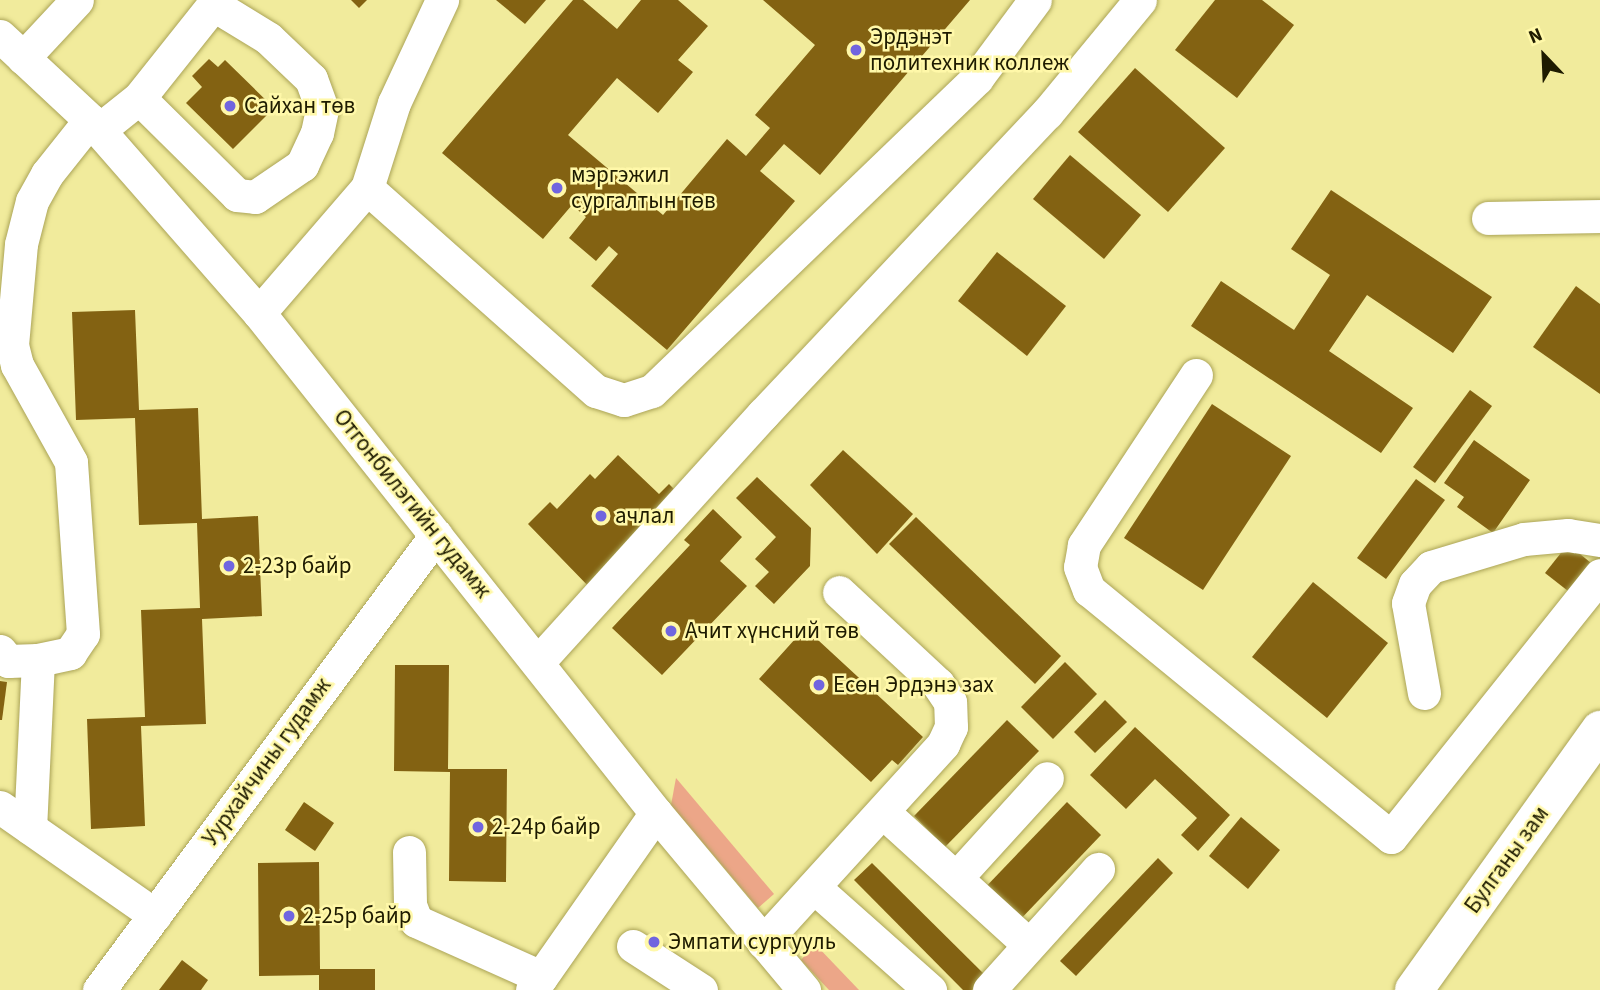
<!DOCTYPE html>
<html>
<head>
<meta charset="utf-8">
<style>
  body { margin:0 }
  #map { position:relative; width:1600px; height:990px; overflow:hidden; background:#f1eb9c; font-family:"Source Sans 3",sans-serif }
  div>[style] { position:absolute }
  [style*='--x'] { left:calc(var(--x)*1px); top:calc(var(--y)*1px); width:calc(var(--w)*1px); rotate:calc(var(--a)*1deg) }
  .green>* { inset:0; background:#eca688 }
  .building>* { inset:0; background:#836212 }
  .roads { filter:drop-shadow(0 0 2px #aba457) drop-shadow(0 0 2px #aba457) }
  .minor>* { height:33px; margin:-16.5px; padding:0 16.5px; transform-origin:16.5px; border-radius:16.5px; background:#fff }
  .highway>* { height:38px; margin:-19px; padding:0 19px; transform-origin:19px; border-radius:19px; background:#fff }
  .dots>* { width:19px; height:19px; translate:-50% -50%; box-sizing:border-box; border:4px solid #fff8a9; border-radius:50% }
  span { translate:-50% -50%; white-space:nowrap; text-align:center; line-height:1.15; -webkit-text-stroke:5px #fff8a9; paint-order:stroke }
  .poi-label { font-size:23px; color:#1e1b00 }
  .left { translate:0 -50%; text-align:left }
  .street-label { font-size:23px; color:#1e1b00 }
  .north { position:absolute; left:1509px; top:21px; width:70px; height:70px; -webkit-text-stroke:5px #fff8a9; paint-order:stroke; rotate:337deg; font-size:19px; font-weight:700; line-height:28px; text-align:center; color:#1e1b00 }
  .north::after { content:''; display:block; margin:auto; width:24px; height:32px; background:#1e1b00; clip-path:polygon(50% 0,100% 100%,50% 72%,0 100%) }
</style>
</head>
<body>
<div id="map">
  <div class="green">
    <i style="clip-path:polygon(676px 778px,774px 894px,758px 908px,671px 805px)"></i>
    <i style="clip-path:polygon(815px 944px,859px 990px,829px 990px,801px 960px)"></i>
  </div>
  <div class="building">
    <i style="clip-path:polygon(351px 0,367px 0,359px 8px)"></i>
    <i style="clip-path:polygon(496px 0,546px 0,525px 24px)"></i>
    <i style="clip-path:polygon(573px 0,583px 0,617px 29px,641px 0,678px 0,708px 26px,678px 60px,693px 72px,658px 113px,617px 78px,568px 135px,663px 215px,727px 139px,746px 156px,770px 128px,755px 115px,815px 45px,763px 0,970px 0,820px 175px,784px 144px,760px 171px,795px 201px,667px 350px,591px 286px,618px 254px,609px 246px,596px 261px,569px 238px,586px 217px,572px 205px,543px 239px,442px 153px)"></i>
    <i style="clip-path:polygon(1215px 0,1262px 0,1294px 25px,1237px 98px,1175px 50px)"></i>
    <i style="clip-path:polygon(209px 59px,218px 67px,225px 60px,274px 108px,233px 149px,186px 103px,202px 87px,192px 76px)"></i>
    <i style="clip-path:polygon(1135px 68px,1225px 148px,1168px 212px,1078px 132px)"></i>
    <i style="clip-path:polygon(1070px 155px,1141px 215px,1104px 259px,1033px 199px)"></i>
    <i style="clip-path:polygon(1331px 190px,1492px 297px,1453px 353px,1367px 295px,1329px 351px,1413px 408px,1381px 453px,1191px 326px,1221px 281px,1294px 330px,1330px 275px,1291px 249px)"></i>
    <i style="clip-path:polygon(997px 252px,1066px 306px,1027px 356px,958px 301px)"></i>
    <i style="clip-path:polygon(1576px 286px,1600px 304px,1600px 394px,1533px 347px)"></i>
    <i style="clip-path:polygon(135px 310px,139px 410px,198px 408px,202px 519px,258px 516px,262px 616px,202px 619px,206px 724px,141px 726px,145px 826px,91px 829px,87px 719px,145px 717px,141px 610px,200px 608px,197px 523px,139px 525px,135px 418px,76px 420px,72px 312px)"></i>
    <i style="clip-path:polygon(1470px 390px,1492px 406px,1435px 483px,1413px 467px)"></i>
    <i style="clip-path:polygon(1212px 404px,1291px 456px,1203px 590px,1124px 538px)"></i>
    <i style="clip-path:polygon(1474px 440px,1530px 480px,1493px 533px,1457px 507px,1464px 497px,1444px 483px)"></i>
    <i style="clip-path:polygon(843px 450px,913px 514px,877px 554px,810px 485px)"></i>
    <i style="clip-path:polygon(618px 455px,659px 494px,669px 484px,683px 498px,593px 591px,528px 524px,550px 502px,557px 509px,590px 474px,595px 479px)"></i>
    <i style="clip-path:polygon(757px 477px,811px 528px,810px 566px,774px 604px,755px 586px,769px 572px,755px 559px,776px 537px,736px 498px)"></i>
    <i style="clip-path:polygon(1416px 479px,1445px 500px,1386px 579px,1357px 558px)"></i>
    <i style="clip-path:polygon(713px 509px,742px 537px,720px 561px,747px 586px,662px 675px,612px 628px,690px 545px,684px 540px)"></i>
    <i style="clip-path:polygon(916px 517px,1061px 656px,1035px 684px,889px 544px)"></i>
    <i style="clip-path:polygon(1568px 544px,1591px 563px,1568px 591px,1545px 573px)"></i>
    <i style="clip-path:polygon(1313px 582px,1388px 643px,1327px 718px,1252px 657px)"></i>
    <i style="clip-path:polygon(805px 628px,923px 737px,898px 765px,892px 760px,871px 782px,759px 679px)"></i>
    <i style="clip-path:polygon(1065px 662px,1097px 694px,1053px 739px,1021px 707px)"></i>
    <i style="clip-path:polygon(395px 665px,449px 665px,448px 769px,507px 769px,506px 882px,449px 881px,450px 772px,394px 771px)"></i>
    <i style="clip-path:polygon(0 681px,7px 682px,2px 720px,0 720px)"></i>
    <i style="clip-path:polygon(1105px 700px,1127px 722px,1095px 753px,1074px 732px)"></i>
    <i style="clip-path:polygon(1007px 720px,1039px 751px,945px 847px,914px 816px)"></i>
    <i style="clip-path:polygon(1135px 727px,1230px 815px,1198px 851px,1181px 835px,1197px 818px,1155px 779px,1126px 809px,1090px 775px)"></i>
    <i style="clip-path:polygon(304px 802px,334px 823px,315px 851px,285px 830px)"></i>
    <i style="clip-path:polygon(1067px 802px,1101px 835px,1014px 926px,979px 894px)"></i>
    <i style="clip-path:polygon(1241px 817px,1280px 850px,1248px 889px,1209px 856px)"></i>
    <i style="clip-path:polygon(1158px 858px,1173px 873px,1076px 976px,1060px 961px)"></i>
    <i style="clip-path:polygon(319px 862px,320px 969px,375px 969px,375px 990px,319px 990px,319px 975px,259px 976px,258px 863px)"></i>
    <i style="clip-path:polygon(872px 863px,986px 976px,972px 990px,963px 990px,854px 880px)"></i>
    <i style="clip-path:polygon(182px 960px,208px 980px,201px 990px,159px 990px)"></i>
  </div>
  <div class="roads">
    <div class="minor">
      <i style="--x:0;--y:36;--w:123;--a:43"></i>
      <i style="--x:90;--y:120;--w:257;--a:48.8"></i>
      <i style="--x:259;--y:313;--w:638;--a:51.55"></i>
      <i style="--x:656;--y:813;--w:231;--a:50.1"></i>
      <i style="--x:23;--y:58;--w:79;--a:-47"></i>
      <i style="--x:139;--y:98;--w:138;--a:44.7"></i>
      <i style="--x:237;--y:195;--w:18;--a:6"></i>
      <i style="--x:255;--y:197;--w:57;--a:-34.2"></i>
      <i style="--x:302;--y:165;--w:35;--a:-65"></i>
      <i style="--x:317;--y:133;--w:25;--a:-78"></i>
      <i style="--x:322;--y:109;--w:32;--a:-110"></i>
      <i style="--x:311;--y:79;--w:59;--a:-136.4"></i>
      <i style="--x:268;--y:38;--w:63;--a:-148.6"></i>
      <i style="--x:99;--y:130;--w:51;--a:-38.7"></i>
      <i style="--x:139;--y:98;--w:125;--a:-51.5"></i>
      <i style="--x:367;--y:188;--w:306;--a:41.6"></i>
      <i style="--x:596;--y:391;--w:29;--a:18"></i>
      <i style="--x:624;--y:400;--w:29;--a:-18"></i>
      <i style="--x:652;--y:391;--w:451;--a:-43.9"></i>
      <i style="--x:977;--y:78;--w:97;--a:-53.4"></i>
      <i style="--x:1488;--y:218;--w:112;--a:-1"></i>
      <i style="--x:259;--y:313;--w:165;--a:-49.2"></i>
      <i style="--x:367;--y:188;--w:89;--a:-72.4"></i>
      <i style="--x:394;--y:103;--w:114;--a:-65"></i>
      <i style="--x:1196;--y:375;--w:204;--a:123.4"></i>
      <i style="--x:1084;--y:545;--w:22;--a:100"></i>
      <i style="--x:1080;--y:567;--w:25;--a:69"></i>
      <i style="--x:1089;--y:590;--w:390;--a:39.3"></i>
      <i style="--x:1391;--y:837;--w:335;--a:-51.4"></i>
      <i style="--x:0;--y:651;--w:13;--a:51"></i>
      <i style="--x:8;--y:661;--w:30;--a:-2"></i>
      <i style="--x:38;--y:660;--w:168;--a:92.7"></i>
      <i style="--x:38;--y:660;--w:33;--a:-12"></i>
      <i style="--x:70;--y:653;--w:23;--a:-56"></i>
      <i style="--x:83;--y:634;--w:172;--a:-94"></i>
      <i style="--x:71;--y:462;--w:111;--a:-119.1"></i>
      <i style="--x:17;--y:365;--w:21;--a:-104"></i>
      <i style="--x:12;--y:345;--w:101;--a:-84.9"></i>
      <i style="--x:21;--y:244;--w:44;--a:-75.7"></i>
      <i style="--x:32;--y:201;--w:31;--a:-61"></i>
      <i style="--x:47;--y:174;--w:69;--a:-51.5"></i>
      <i style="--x:538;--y:662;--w:335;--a:-47.8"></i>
      <i style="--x:763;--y:414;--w:414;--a:-46.7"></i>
      <i style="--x:1047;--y:113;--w:146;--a:-50.5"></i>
      <i style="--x:1424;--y:693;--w:91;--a:-100.1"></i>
      <i style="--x:1408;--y:603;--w:20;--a:-70"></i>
      <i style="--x:1415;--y:584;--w:23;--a:-47"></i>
      <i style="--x:1431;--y:567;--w:97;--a:-16.8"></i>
      <i style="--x:1524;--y:539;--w:44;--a:-5.2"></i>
      <i style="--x:1568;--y:535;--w:32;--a:9"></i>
      <i style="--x:0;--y:807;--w:189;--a:34.9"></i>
      <i style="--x:883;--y:812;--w:197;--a:42.3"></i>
      <i style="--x:409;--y:852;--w:53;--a:88.9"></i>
      <i style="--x:410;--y:905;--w:17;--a:69"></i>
      <i style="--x:416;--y:921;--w:137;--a:24.1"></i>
      <i style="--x:956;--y:878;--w:135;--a:-47.7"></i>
      <i style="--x:815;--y:888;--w:154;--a:41.6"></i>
      <i style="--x:763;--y:942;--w:268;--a:-47.7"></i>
      <i style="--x:943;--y:744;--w:19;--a:-65"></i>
      <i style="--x:951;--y:727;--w:25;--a:-92"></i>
      <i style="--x:950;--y:702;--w:22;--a:-124"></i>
      <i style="--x:938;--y:684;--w:135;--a:-137.1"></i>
      <i style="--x:633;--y:946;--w:81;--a:32.9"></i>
      <i style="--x:99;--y:990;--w:566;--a:-53.47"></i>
      <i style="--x:532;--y:990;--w:216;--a:-55"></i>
      <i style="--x:989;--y:990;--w:163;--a:-48"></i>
    </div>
    <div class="highway">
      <i style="--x:1414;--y:990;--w:320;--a:-54.4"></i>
    </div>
  </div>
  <div class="dots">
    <i style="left:856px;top:50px;background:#7165df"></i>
    <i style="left:230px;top:106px;background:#7165df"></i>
    <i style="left:557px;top:188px;background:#7165df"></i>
    <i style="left:601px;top:516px;background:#7165df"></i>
    <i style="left:229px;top:566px;background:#7165df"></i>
    <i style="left:671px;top:631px;background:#7165df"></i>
    <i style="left:819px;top:685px;background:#7165df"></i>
    <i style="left:478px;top:827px;background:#7165df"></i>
    <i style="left:289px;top:916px;background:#7165df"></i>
    <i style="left:654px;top:942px;background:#7165df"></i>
  </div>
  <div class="poi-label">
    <span class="left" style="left:870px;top:50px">Эрдэнэт<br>политехник коллеж</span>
    <span class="left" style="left:244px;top:106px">Сайхан төв</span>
    <span class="left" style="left:571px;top:188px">мэргэжил<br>сургалтын төв</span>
    <span class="left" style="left:615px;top:516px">ачлал</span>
    <span class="left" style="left:243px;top:566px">2-23р байр</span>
    <span class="left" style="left:685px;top:631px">Ачит хүнсний төв</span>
    <span class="left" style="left:833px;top:685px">Есөн Эрдэнэ зах</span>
    <span class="left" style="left:492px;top:827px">2-24р байр</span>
    <span class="left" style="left:303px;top:916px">2-25р байр</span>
    <span class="left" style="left:668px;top:942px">Эмпати сургууль</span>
  </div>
  <div class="street-label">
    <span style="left:412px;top:504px;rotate:51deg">Отгонбилэгийн гудамж</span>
    <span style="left:267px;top:762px;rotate:-54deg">Уурхайчины гудамж</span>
    <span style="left:1507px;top:860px;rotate:-54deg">Булганы зам</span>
  </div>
  <div class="north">N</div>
</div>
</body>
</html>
